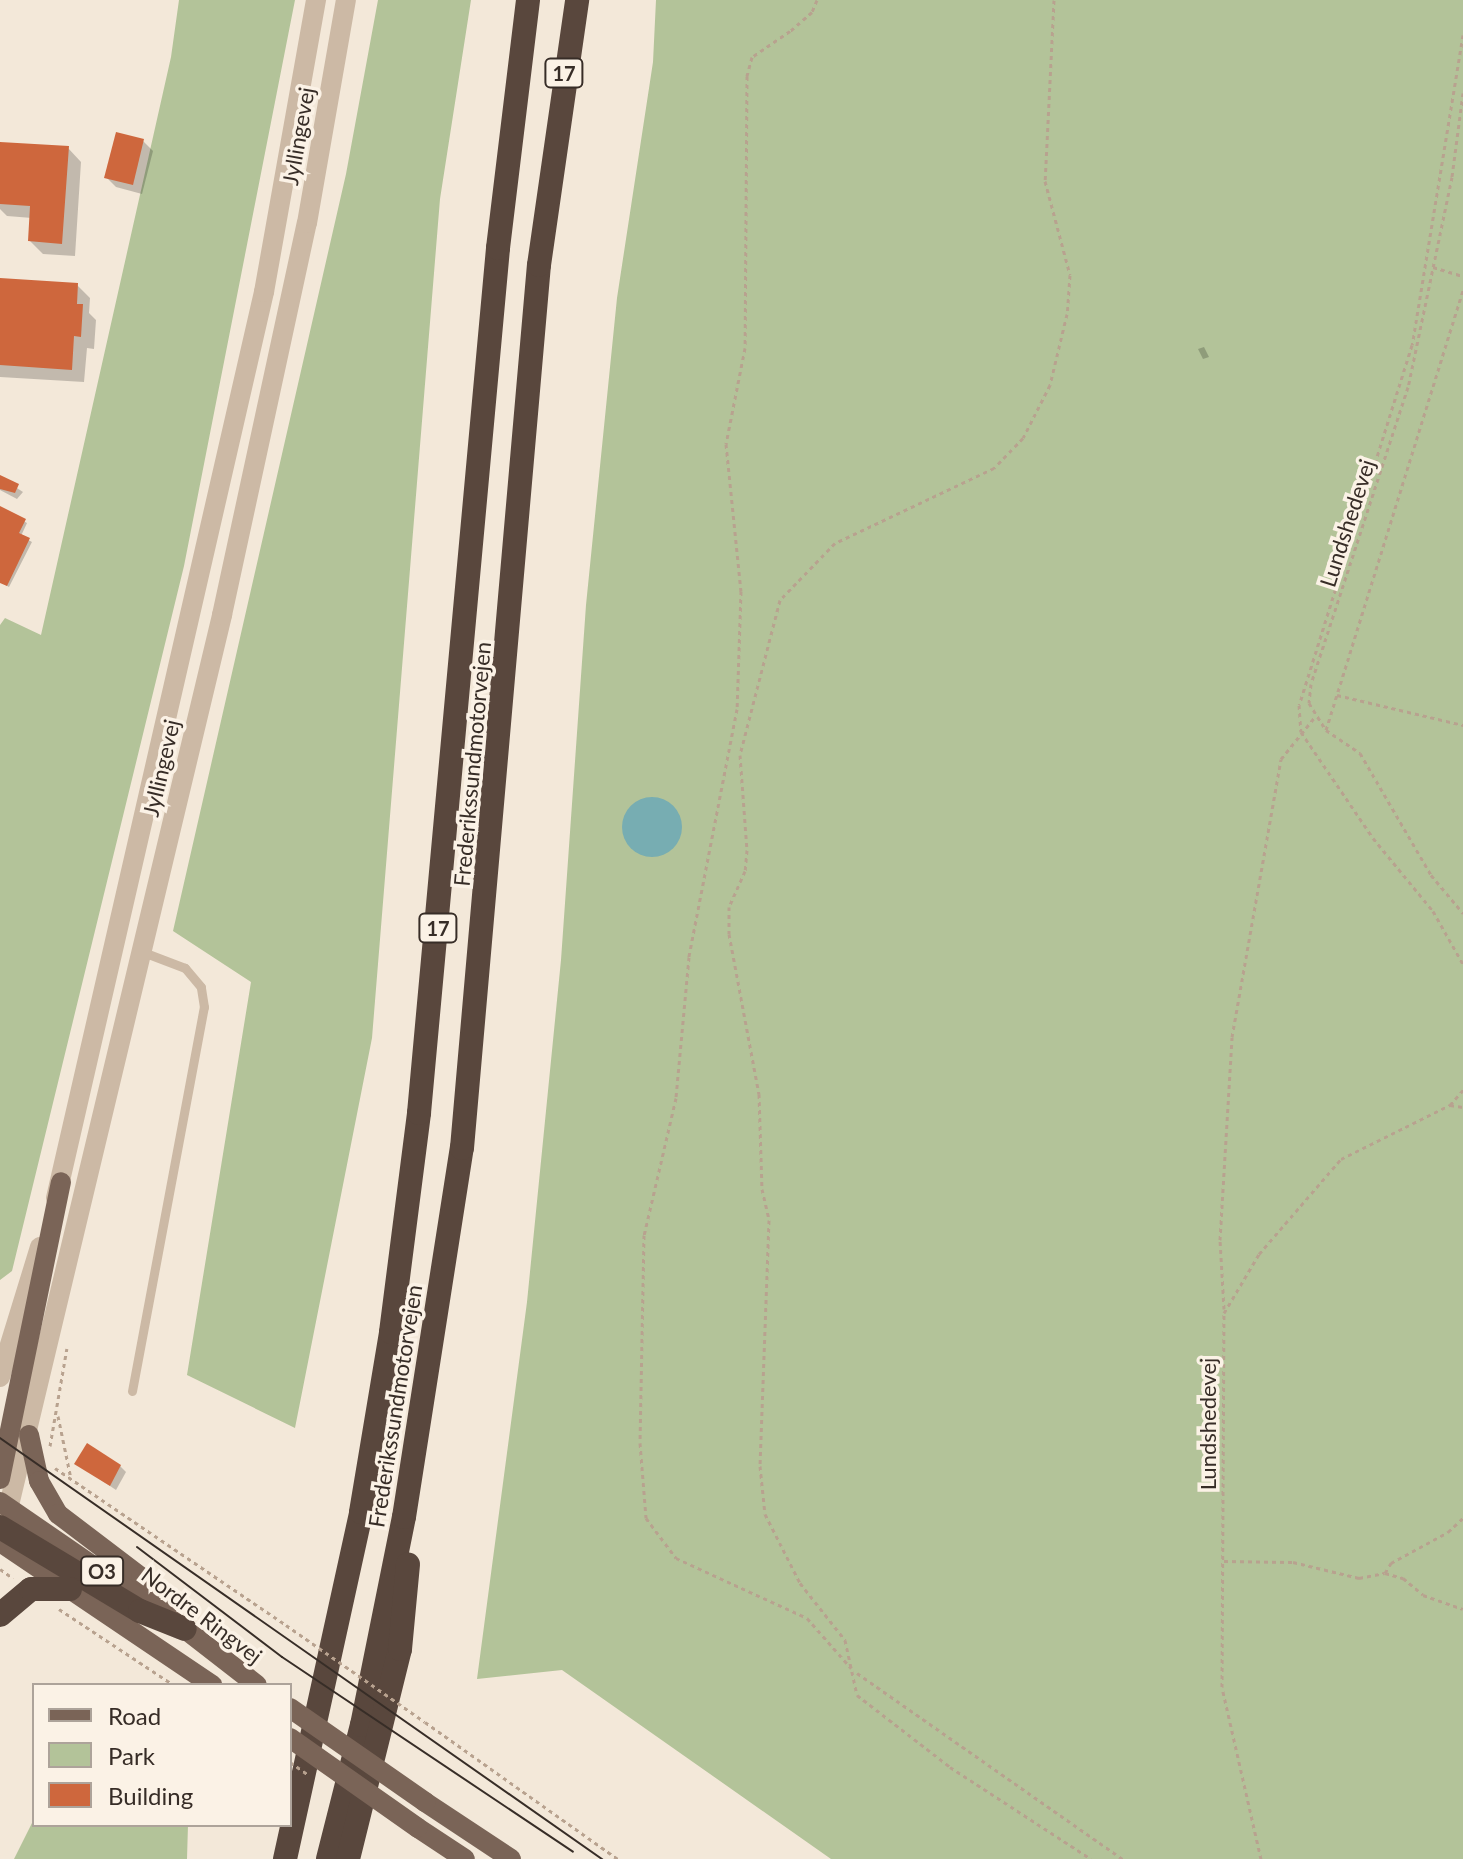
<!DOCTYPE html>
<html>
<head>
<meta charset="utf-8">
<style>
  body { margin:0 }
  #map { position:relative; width:1463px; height:1859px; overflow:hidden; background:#f3e8d9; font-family:Lato,sans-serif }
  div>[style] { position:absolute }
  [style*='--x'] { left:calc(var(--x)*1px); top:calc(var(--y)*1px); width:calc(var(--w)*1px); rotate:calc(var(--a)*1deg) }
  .green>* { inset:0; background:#b3c399 }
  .water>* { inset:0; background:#77adb2 }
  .round { border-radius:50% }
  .shadow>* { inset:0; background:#0003 }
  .building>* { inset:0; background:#ce673d }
  .path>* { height:3px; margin-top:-1.5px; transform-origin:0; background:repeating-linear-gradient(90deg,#b8a28f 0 4px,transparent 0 8px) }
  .service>* { height:9px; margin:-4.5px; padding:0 4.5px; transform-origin:4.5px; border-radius:4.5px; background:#ccb9a5 }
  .tertiary>* { height:20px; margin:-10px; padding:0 10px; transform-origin:10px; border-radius:10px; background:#ccb9a5 }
  .primary>* { height:20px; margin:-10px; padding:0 10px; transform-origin:10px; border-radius:10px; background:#7a6457 }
  .motorway>* { height:24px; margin:-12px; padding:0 12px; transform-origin:12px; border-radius:12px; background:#59473d }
  .tram>* { height:2px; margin:-1px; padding:0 1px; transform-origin:1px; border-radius:1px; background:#372d27 }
  .path-bridge>* { height:3px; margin-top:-1.5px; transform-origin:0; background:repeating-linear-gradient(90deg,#b8a28f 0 4px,transparent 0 8px) }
  .primary-bridge>* { height:20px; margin:-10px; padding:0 10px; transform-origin:10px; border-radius:10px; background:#7a6457 }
  span { translate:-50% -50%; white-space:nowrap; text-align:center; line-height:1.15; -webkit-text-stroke:7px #fbf2e6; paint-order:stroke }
  .shield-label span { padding:2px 6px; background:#fbf2e6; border:2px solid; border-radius:6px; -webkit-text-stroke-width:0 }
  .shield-label { font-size:20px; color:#372d27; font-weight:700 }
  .street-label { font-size:22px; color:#372d27 }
  .legend { position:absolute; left:32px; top:1683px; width:260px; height:144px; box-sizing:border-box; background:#fbf2e6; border:2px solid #ada39a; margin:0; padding:10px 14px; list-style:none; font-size:24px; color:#372d27 }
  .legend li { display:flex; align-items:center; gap:16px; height:40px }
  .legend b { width:40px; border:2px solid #ada39a }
</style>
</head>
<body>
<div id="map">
  <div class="green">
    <i style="clip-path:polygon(179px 0,295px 0,184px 566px,12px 1271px,0 1280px,0 625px,5px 618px,41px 635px,171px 57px)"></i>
    <i style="clip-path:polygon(378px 0,471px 0,440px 199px,372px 1038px,295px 1428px,187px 1375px,251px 982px,173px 931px,346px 174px)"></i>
    <i style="clip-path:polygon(656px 0,1463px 0,1463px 1859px,831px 1859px,562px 1670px,477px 1679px,527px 1302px,561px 960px,586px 605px,617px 298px,653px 62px)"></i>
    <i style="clip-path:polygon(34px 1819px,34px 1825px,188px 1825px,187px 1859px,14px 1859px)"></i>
  </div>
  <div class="water">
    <i class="round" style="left:622px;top:797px;width:60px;height:60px"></i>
  </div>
  <div class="shadow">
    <i style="clip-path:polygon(143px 141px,153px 151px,142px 194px,116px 187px,107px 178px)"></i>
    <i style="clip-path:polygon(0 144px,68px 148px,81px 162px,75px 256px,43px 254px,30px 241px,32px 218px,7px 216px,0 209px)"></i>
    <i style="clip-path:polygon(0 280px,77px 285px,90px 298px,89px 313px,96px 320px,94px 349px,87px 348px,84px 382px,0 377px)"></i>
    <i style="clip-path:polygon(1204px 347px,1209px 357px,1203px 359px,1198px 349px)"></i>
    <i style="clip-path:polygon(0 477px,23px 492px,17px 499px,0 490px)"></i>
    <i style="clip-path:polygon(0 508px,27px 523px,21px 536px,32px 542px,9px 587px,0 582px)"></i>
    <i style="clip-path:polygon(77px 1464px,120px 1466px,126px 1472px,116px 1490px)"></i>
  </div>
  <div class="building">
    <i style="clip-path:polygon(116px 132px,144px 139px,133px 185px,104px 178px)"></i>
    <i style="clip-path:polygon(0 142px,69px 146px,62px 244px,28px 241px,30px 206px,0 204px)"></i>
    <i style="clip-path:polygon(0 278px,78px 283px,77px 304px,83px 304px,81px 337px,74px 336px,72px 370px,0 365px)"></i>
    <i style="clip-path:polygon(0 475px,19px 484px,15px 493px,0 489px)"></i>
    <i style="clip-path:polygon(0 506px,26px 519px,19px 533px,30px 538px,7px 586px,0 583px)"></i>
    <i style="clip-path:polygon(87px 1443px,121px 1465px,110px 1486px,74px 1464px)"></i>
  </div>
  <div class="path">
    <i style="--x:817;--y:0;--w:13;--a:113"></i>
    <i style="--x:812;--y:12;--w:29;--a:139"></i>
    <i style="--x:790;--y:31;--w:46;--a:145.6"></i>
    <i style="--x:752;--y:57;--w:20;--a:105"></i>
    <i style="--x:747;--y:76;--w:272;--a:90.4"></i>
    <i style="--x:745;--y:348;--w:98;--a:101.2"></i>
    <i style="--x:726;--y:444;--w:148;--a:84.2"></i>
    <i style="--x:741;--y:591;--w:118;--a:91.9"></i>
    <i style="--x:737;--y:709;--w:253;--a:101"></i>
    <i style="--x:689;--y:957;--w:142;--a:95.3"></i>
    <i style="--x:676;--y:1098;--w:141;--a:103.1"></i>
    <i style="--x:644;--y:1235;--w:208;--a:91.1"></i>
    <i style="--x:640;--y:1443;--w:75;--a:85.4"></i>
    <i style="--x:646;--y:1518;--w:50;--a:53.1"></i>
    <i style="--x:676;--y:1558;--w:144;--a:24.6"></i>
    <i style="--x:807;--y:1618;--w:67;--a:48.7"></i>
    <i style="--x:1054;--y:0;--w:181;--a:92.8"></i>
    <i style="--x:1045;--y:181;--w:97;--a:75.1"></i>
    <i style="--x:1070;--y:275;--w:39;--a:94"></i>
    <i style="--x:1067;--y:314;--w:73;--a:103.5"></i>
    <i style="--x:1050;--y:385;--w:59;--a:117"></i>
    <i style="--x:1023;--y:438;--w:42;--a:134"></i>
    <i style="--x:994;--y:468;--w:176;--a:154.7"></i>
    <i style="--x:835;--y:543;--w:79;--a:134"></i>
    <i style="--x:780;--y:600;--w:160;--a:104.5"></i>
    <i style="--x:740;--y:755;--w:95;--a:85.8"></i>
    <i style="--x:747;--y:850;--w:21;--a:95"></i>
    <i style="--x:745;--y:871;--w:39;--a:114"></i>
    <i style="--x:729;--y:907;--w:27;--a:90"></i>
    <i style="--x:729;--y:934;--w:163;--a:79.4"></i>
    <i style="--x:759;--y:1094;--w:95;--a:88.2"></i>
    <i style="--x:762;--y:1189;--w:32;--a:77"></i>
    <i style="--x:769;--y:1220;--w:246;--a:92.1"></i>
    <i style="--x:760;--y:1466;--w:48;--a:84.1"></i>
    <i style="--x:765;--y:1514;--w:77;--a:63.1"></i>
    <i style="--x:800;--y:1583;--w:73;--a:51.7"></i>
    <i style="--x:845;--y:1640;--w:56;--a:77.7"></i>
    <i style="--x:857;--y:1695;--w:118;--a:37.7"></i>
    <i style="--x:950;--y:1767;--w:168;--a:33.1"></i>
    <i style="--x:1463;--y:35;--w:314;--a:99.3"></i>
    <i style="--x:1412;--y:345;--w:377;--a:107.4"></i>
    <i style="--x:1299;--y:705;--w:27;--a:86"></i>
    <i style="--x:1301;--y:732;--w:128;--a:55.8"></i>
    <i style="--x:1373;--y:838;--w:94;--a:50.6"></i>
    <i style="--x:1433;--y:911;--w:61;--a:60.5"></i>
    <i style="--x:1463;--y:93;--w:85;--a:97.5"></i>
    <i style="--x:1452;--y:177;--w:215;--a:101.8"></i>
    <i style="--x:1408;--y:387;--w:312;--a:108.1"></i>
    <i style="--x:1311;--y:684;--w:19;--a:96"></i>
    <i style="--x:1309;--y:703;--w:32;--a:58"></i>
    <i style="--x:1326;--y:730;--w:41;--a:34.1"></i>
    <i style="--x:1360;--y:753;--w:141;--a:59.8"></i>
    <i style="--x:1431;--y:875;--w:50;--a:49.9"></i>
    <i style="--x:1433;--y:267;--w:31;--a:17"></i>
    <i style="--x:1337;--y:695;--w:130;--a:13.4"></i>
    <i style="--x:1326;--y:730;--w:461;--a:-72.7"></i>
    <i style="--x:1450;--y:1105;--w:20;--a:-49"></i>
    <i style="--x:1224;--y:1309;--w:69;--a:-93.3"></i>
    <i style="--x:1220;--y:1240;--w:203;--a:-86.6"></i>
    <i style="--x:1232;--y:1037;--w:282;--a:-80"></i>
    <i style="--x:1281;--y:759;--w:53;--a:-51.2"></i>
    <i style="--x:58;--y:1416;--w:64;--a:78.3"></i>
    <i style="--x:50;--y:1446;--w:99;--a:-80.2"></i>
    <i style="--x:55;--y:1468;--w:279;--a:34.2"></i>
    <i style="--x:1224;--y:1561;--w:69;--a:0.8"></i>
    <i style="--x:1293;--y:1562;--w:68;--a:13.6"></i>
    <i style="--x:1359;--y:1578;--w:26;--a:-11"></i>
    <i style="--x:1385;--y:1573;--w:12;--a:-59"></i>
    <i style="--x:1391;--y:1563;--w:65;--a:-28.5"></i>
    <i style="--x:1448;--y:1532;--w:21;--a:-43"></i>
    <i style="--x:0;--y:1569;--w:16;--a:35"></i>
    <i style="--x:1385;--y:1573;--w:19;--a:16"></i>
    <i style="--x:1403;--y:1578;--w:26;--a:40"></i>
    <i style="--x:1423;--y:1595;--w:42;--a:19.3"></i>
    <i style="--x:59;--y:1609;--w:138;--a:33.5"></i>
    <i style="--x:857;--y:1673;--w:325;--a:35"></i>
    <i style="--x:425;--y:1722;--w:237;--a:35.4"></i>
    <i style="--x:1261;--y:1859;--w:176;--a:-102.8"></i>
    <i style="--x:1222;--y:1687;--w:374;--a:-89.7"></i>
    <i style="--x:1224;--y:1313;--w:69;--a:-59.3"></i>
    <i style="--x:1259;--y:1254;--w:125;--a:-49.2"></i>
    <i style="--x:1341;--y:1159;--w:122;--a:-26.4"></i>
    <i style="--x:1450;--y:1105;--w:13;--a:9"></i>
  </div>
  <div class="service">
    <i style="--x:132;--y:1391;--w:391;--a:-79.4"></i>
    <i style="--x:204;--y:1007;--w:20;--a:-99"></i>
    <i style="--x:201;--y:987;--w:25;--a:-130"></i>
    <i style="--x:185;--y:968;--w:45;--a:-159.1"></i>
  </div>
  <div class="tertiary">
    <i style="--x:56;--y:1198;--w:930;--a:-77.07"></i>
    <i style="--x:264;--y:292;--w:297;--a:-79.9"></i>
    <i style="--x:0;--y:1377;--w:136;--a:-72.9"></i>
    <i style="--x:5;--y:1522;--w:933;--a:-76.54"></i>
    <i style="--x:222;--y:615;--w:401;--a:-77.8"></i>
    <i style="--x:307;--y:223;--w:226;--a:-80.1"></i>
  </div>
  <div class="primary">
    <i style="--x:29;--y:1435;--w:47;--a:77.7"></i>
    <i style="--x:39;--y:1481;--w:38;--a:60"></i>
    <i style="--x:58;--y:1514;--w:104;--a:37.2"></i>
    <i style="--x:141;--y:1577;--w:40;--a:49"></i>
    <i style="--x:0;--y:1479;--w:303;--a:-78.4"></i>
    <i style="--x:0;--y:1502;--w:224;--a:34.5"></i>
    <i style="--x:185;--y:1629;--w:91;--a:37.9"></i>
    <i style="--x:0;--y:1542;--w:256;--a:34"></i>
    <i style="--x:425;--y:1802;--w:103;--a:33.5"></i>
    <i style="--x:418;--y:1828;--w:56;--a:33.4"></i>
  </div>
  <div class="motorway">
    <i style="--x:0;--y:1527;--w:163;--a:31"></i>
    <i style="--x:140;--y:1611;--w:48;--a:21.8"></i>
    <i style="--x:0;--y:1615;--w:40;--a:-40"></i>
    <i style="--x:31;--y:1589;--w:39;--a:0"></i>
    <i style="--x:285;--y:1859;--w:355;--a:-77.6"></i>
    <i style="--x:361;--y:1512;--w:182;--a:-80.5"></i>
    <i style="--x:391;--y:1332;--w:221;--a:-82.7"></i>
    <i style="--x:419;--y:1113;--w:869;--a:-84.78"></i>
    <i style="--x:498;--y:248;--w:250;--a:-83.1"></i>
    <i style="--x:328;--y:1859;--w:138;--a:-75.8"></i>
    <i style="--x:362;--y:1725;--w:212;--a:-78.6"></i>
    <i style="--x:404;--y:1517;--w:374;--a:-81.1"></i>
    <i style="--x:462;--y:1148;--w:886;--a:-85.02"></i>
    <i style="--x:539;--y:265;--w:268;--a:-81.8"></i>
    <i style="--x:348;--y:1859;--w:216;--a:-76.1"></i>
    <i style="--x:400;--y:1649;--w:85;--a:-84.6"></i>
  </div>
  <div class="tram">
    <i style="--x:0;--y:1438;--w:735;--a:34.97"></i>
    <i style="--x:137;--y:1547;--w:182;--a:37.2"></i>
    <i style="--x:282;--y:1657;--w:350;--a:33.8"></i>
  </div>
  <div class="path-bridge">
    <i style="--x:286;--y:1625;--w:169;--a:34.9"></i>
    <i style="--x:290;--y:1762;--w:21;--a:35"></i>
  </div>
  <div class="primary-bridge">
    <i style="--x:290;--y:1708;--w:165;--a:34.8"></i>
    <i style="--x:290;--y:1738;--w:156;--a:35.1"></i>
  </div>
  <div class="shield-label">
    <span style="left:564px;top:73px">17</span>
    <span style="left:438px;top:928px">17</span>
    <span style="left:102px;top:1571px">O3</span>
  </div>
  <div class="street-label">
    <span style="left:298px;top:136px;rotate:-80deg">Jyllingevej</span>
    <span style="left:1347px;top:523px;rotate:-72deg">Lundshedevej</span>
    <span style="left:472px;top:764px;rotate:-85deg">Frederikssundmotorvejen</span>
    <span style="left:161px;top:768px;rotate:-77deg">Jyllingevej</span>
    <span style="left:395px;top:1406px;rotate:-81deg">Frederikssundmotorvejen</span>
    <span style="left:1208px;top:1424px;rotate:-90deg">Lundshedevej</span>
    <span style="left:202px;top:1615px;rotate:37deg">Nordre Ringvej</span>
  </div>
  <ul class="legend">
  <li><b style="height:10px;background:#7a6457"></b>Road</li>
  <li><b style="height:22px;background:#b3c399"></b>Park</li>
  <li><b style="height:22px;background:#ce673d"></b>Building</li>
  </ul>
</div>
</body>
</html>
